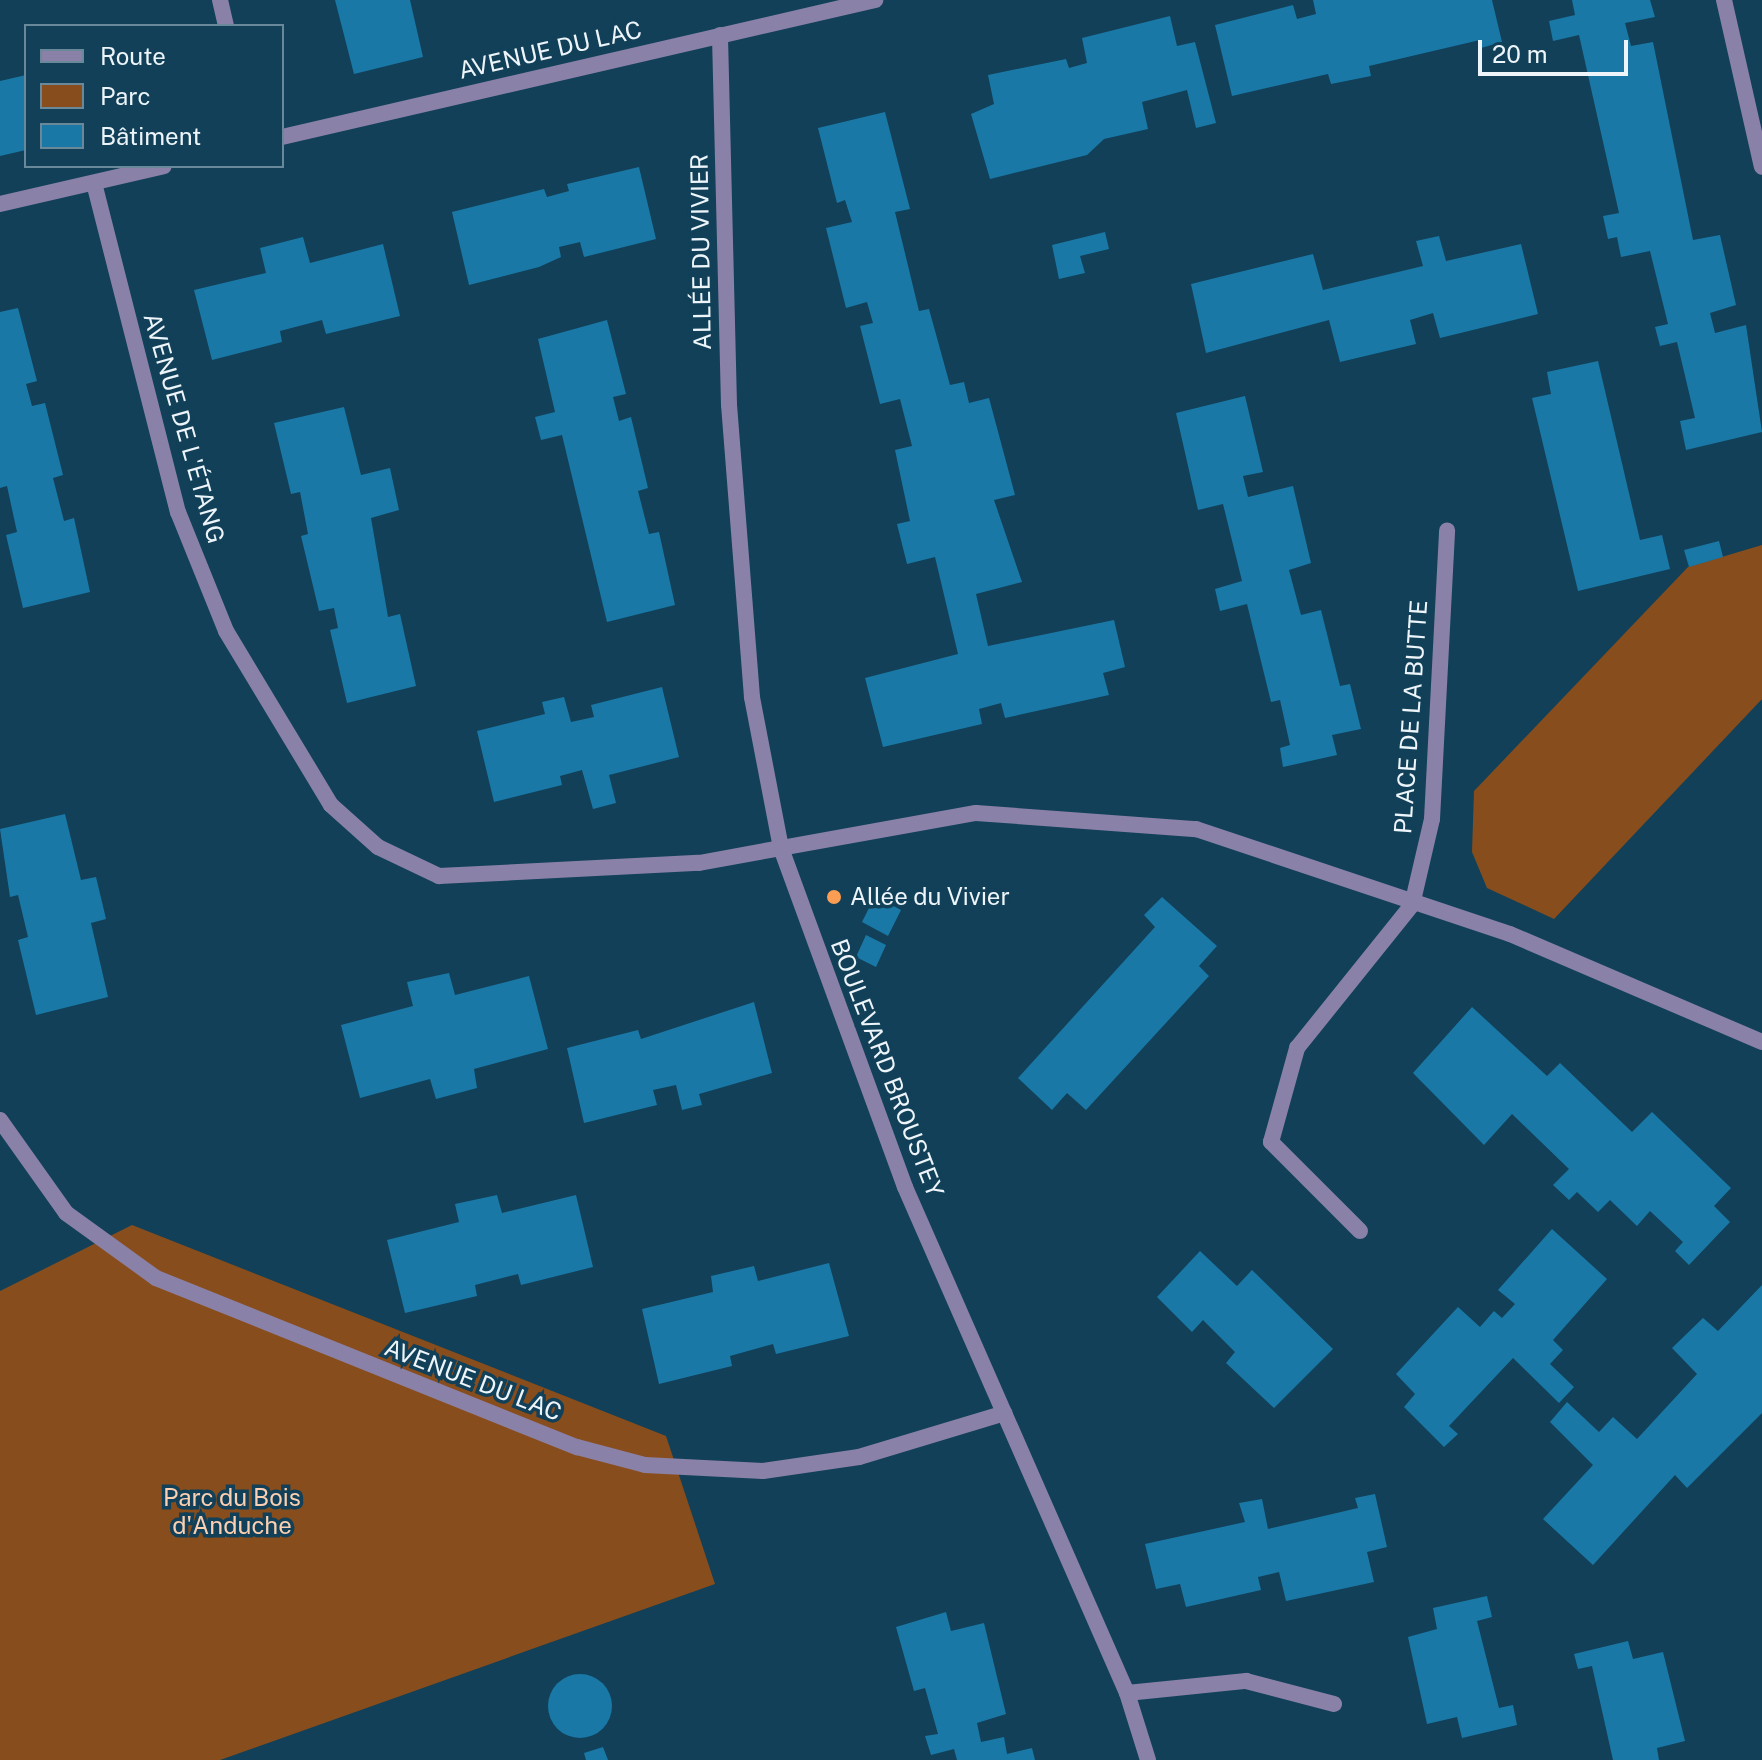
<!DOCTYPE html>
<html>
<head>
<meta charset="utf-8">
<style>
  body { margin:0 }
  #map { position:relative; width:1762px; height:1760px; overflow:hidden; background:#114058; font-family:"Public Sans",sans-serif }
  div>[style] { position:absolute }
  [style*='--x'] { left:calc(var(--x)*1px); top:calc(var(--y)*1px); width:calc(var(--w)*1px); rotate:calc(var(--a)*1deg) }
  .green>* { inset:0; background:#884d1c }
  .building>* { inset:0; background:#1a78a6 }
  .round { border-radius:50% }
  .minor>* { height:16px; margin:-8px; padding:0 8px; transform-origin:8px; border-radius:8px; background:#8a81a8 }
  .dots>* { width:22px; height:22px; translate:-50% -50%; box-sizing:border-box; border:4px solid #114058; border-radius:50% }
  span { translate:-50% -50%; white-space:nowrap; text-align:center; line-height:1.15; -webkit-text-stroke:7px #114058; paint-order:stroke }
  .street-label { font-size:24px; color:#edf5fa }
  .poi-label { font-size:24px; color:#edf5fa }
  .left { translate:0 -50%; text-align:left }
  .park-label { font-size:24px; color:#fbcfb1 }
  .legend { position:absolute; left:24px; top:24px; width:260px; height:144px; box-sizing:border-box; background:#114058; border:2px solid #698899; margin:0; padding:10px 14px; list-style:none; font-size:24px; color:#edf5fa }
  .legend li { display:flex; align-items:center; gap:16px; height:40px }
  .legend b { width:40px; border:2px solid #698899 }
  .scale { position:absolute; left:1478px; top:40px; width:150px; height:36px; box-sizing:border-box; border:4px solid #edf5fa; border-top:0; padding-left:10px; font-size:24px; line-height:28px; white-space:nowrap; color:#edf5fa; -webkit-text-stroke:6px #114058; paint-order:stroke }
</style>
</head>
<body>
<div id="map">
  <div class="green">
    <i style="clip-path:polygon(1762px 545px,1762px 699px,1554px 919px,1487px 888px,1472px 852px,1474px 791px,1688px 567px)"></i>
    <i style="clip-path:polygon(132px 1225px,666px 1436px,715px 1584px,220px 1760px,0 1760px,0 1291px)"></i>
  </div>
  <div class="building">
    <i style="clip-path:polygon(335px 0,410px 0,423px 57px,354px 74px)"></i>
    <i style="clip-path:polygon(1313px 0,1492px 0,1502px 42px,1481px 48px,1480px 40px,1369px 66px,1371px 76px,1331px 84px,1328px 74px,1232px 96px,1215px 25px,1293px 5px,1297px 19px,1316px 14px)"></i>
    <i style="clip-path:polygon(1572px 0,1650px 0,1655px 17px,1625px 23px,1631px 46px,1653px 42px,1693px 240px,1720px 235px,1736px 305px,1710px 313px,1715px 333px,1746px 325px,1762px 432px,1686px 450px,1680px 421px,1695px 418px,1677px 342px,1660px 346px,1655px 327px,1668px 324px,1650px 251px,1621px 257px,1617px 237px,1608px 239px,1603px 216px,1619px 213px,1579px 35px,1553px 41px,1549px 21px,1575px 15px)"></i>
    <i style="clip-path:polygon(1170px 16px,1177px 46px,1195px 42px,1216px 123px,1196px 128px,1187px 90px,1142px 102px,1148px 129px,1104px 139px,1087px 155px,990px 179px,971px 114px,994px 104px,988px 75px,1066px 59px,1069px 68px,1087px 63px,1082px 38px)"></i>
    <i style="clip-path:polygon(26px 75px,26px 150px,0 156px,0 81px)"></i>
    <i style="clip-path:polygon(885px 112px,910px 209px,895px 212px,919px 311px,929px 309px,950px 385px,964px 382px,969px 403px,989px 398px,1015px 495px,994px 500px,1022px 582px,976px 594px,988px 646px,1114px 620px,1125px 667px,1103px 673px,1109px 695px,1005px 718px,1001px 703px,979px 709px,982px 724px,883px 747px,865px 678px,958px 654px,935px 557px,907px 564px,897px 524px,910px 521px,895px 450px,912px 446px,900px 399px,880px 404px,860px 326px,873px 323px,867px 302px,846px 308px,826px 228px,852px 222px,845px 200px,837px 203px,818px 128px)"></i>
    <i style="clip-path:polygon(639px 167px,656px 239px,584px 257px,580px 242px,559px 247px,561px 257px,539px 267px,469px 285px,452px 212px,544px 189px,547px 197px,569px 191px,567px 184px)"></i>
    <i style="clip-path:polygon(1105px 232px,1109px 249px,1080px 256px,1085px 273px,1059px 279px,1052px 245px)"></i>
    <i style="clip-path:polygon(1439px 236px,1446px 261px,1521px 244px,1538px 314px,1440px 338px,1433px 313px,1410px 320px,1416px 344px,1340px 362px,1329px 320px,1206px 353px,1191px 284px,1313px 254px,1323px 290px,1423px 266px,1416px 241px)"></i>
    <i style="clip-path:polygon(303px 237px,310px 263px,383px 244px,400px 316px,326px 334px,322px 320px,280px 331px,282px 342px,212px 360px,194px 290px,266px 273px,260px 248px)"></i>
    <i style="clip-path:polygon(18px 308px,37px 381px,26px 384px,32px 406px,45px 403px,63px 475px,53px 478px,64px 521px,74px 518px,90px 592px,23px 608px,6px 535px,17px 532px,7px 486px,0 488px,0 312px)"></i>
    <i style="clip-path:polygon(607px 320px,626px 394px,613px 397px,619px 421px,631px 417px,648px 488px,638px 491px,649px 534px,659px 532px,675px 605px,607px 622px,562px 435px,541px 440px,535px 417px,555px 412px,538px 339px)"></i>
    <i style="clip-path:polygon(1598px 361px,1640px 540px,1662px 535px,1670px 569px,1578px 591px,1532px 398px,1551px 394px,1547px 372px)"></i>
    <i style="clip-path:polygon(1245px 396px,1263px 472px,1243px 476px,1248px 497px,1293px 486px,1311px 563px,1289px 570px,1301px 615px,1321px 610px,1340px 686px,1350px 684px,1361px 729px,1332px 735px,1337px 755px,1283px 767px,1280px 748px,1290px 745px,1280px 700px,1271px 702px,1247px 604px,1220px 611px,1215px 589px,1242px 581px,1223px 504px,1198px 510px,1176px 413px)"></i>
    <i style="clip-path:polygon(344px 407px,361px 475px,390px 468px,399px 510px,371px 518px,388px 617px,400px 614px,416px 686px,347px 703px,330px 630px,338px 628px,334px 608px,319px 611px,301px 536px,308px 534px,300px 492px,291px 494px,274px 423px)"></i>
    <i style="clip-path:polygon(1719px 541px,1723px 557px,1689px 567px,1684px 550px)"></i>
    <i style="clip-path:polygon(662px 687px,679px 757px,609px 775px,616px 803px,593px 809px,582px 770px,560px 776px,562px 785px,494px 802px,477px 731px,545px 714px,542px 702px,564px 697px,571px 722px,594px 717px,591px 705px)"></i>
    <i style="clip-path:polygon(65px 814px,81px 880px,96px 877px,102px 902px,106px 919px,91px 923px,108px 997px,36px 1015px,18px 940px,28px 937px,18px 895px,10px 897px,0 829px)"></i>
    <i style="clip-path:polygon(875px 896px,901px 910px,888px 936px,862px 922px)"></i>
    <i style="clip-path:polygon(1162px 897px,1217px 946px,1199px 966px,1209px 976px,1086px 1110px,1067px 1093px,1052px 1110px,1018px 1078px,1155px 927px,1144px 915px)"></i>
    <i style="clip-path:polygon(866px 935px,886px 945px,876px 967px,856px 957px)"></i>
    <i style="clip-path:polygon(449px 973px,455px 995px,529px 976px,548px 1049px,474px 1069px,477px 1088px,436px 1099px,430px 1079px,360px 1098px,341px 1025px,413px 1006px,407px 982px)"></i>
    <i style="clip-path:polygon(754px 1002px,772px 1073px,699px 1094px,702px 1105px,682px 1110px,676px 1085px,653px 1090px,657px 1105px,584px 1123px,567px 1048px,638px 1030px,641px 1039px)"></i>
    <i style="clip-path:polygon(1472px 1007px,1547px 1076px,1560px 1063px,1632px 1132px,1652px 1112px,1731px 1188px,1714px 1206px,1730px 1222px,1689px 1265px,1675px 1251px,1683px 1242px,1650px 1211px,1637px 1226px,1610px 1200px,1598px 1212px,1577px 1192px,1569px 1200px,1553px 1185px,1569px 1169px,1512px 1114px,1484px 1145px,1413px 1073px)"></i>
    <i style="clip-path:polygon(497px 1195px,502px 1213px,576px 1195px,593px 1267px,521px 1285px,518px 1274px,475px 1285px,477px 1296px,405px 1313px,387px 1240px,459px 1222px,455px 1204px)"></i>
    <i style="clip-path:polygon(1552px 1229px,1607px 1279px,1553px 1340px,1563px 1350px,1550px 1364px,1574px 1387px,1559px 1403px,1513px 1358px,1449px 1426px,1458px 1434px,1444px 1447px,1404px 1407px,1415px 1394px,1396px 1374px,1458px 1307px,1480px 1327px,1494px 1311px,1502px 1318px,1515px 1304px,1498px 1290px)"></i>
    <i style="clip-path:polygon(1200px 1251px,1237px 1286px,1252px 1270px,1333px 1349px,1274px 1408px,1226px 1363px,1235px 1352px,1203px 1320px,1192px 1332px,1157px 1297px)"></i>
    <i style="clip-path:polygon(829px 1263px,849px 1336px,776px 1354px,773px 1344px,730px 1356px,732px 1366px,659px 1384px,642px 1309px,713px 1292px,711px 1276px,754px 1266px,758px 1281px)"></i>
    <i style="clip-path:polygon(1762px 1285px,1762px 1413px,1687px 1488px,1675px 1475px,1593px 1565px,1543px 1519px,1593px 1465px,1550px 1422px,1567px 1402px,1599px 1432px,1613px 1417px,1637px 1439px,1697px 1374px,1672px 1348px,1703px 1318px,1718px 1331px)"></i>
    <i style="clip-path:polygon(1375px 1494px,1387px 1547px,1367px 1552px,1374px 1582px,1286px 1601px,1279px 1572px,1258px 1577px,1261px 1590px,1186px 1607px,1180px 1584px,1156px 1589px,1145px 1544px,1245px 1522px,1239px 1503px,1262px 1499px,1268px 1529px,1358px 1508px,1355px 1498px)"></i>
    <i style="clip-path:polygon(1487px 1596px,1492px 1617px,1477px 1621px,1499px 1708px,1513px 1705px,1517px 1725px,1462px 1738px,1457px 1717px,1427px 1724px,1408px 1637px,1437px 1629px,1433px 1608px)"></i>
    <i style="clip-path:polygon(946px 1612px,951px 1631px,984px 1623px,1006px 1714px,977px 1723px,981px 1742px,1004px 1737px,1007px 1754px,1032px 1748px,1035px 1760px,957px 1760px,954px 1749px,931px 1755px,925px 1736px,938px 1734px,925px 1688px,914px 1691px,896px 1627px)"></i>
    <i style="clip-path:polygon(1628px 1641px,1633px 1659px,1663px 1652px,1685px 1741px,1657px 1748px,1659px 1760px,1613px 1760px,1592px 1666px,1578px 1669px,1574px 1654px)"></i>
    <i class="round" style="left:548px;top:1674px;width:64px;height:64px"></i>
    <i style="clip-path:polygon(603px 1747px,608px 1760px,586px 1760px,584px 1753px)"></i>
  </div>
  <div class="minor">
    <i style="--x:220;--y:0;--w:27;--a:77"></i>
    <i style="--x:1724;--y:0;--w:171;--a:77.2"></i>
    <i style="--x:282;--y:137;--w:609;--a:-13.01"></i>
    <i style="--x:94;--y:183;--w:340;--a:75.7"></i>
    <i style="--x:178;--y:512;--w:128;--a:68"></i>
    <i style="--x:226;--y:631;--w:203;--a:58.9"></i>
    <i style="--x:331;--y:805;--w:63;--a:41.8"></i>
    <i style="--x:378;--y:847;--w:68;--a:25.4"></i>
    <i style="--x:439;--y:876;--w:260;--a:-2.9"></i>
    <i style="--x:699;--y:863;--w:83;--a:-10.4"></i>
    <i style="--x:781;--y:848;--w:154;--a:-100.9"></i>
    <i style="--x:752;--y:697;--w:293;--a:-94.5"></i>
    <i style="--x:729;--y:405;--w:370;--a:-91.4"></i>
    <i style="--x:0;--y:204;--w:168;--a:-13"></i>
    <i style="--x:0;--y:1120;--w:114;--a:54.6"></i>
    <i style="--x:66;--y:1213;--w:111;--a:35.8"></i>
    <i style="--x:156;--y:1278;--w:454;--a:21.9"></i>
    <i style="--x:577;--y:1447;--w:70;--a:14.8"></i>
    <i style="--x:645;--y:1465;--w:118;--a:2.9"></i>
    <i style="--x:763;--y:1471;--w:97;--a:-8.3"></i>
    <i style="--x:859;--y:1457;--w:152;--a:-16.8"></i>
    <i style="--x:1360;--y:1231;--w:126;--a:-135"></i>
    <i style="--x:1271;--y:1142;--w:98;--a:-74.5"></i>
    <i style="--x:1297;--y:1048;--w:184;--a:-51.2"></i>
    <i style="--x:1412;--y:905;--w:88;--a:-76.9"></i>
    <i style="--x:1432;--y:819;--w:289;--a:-87"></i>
    <i style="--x:1127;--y:1693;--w:120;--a:-5.8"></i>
    <i style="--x:1246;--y:1681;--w:91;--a:14.6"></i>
    <i style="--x:1148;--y:1760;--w:70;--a:-107.4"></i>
    <i style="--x:1127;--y:1693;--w:553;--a:-113.69"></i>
    <i style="--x:905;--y:1187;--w:361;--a:-110.1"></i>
    <i style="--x:781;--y:848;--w:198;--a:-10.2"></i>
    <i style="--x:976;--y:813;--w:221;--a:4.2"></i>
    <i style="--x:1196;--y:829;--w:331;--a:18.5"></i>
    <i style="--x:1510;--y:934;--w:274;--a:23.2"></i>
  </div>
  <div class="dots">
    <i style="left:834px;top:897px;background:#fc9d54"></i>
  </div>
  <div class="street-label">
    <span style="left:550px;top:50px;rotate:-13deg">AVENUE DU LAC</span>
    <span style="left:701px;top:252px;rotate:-91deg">ALLÉE DU VIVIER</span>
    <span style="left:184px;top:428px;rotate:74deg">AVENUE DE L'ÉTANG</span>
    <span style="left:1411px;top:717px;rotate:-86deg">PLACE DE LA BUTTE</span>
    <span style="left:887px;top:1068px;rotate:69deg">BOULEVARD BROUSTEY</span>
    <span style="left:473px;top:1380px;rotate:21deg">AVENUE DU LAC</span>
  </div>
  <div class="poi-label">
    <span class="left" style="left:850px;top:897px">Allée du Vivier</span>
  </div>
  <div class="park-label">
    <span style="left:232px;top:1512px">Parc du Bois<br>d'Anduche</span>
  </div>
  <ul class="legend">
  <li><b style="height:10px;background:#8a81a8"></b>Route</li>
  <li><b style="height:22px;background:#884d1c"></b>Parc</li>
  <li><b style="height:22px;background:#1a78a6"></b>Bâtiment</li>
  </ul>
  <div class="scale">20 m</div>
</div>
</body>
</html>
